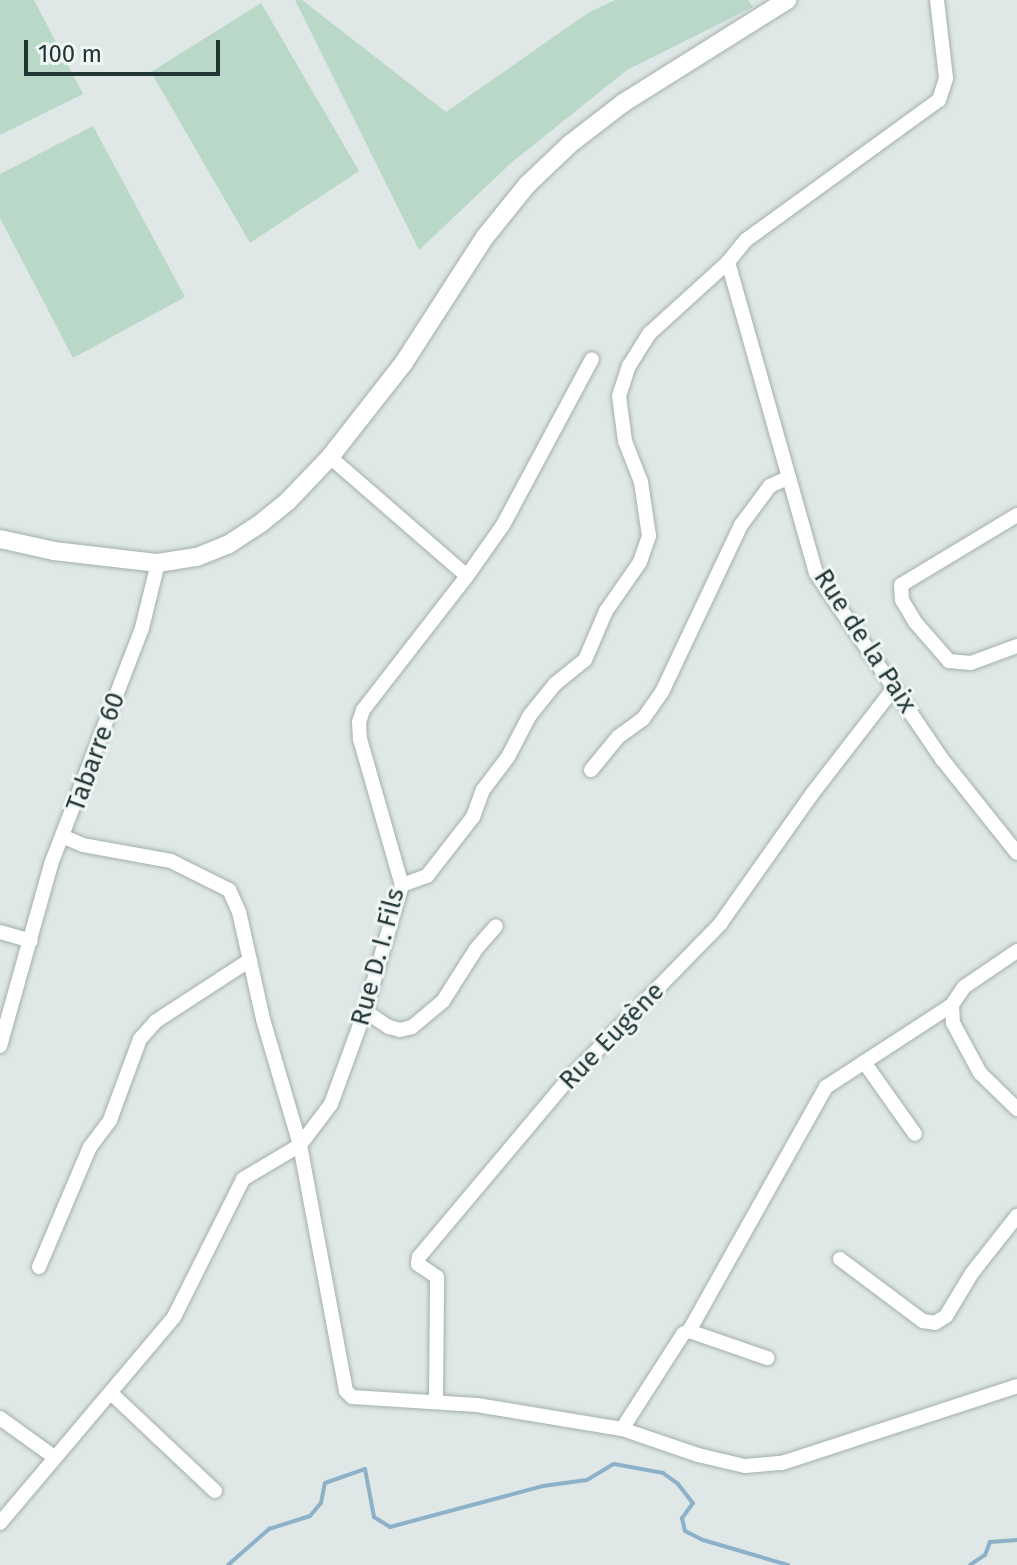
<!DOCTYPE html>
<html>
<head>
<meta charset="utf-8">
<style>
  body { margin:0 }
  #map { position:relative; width:1017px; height:1565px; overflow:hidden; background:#dfe8e6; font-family:"Fira Sans",sans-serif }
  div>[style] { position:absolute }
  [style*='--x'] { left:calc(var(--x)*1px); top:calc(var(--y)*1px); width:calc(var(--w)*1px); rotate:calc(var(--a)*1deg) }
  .green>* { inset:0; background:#b9d8c8 }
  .stream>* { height:4px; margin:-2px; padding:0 2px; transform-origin:2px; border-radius:2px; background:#8cb1c9 }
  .roads { filter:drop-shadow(0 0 2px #a3afae) drop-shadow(0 0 2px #a3afae) }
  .minor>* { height:14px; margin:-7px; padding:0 7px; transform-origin:7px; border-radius:7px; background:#fff }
  .secondary>* { height:18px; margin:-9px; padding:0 9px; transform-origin:9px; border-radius:9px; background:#fff }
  span { translate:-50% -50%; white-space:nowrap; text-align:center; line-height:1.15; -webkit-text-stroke:6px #eff6f4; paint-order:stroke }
  .street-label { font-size:26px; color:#223636 }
  .scale { position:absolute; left:24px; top:40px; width:196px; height:36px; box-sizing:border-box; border:4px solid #223636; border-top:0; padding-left:10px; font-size:24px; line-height:28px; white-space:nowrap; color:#223636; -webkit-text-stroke:6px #eff6f4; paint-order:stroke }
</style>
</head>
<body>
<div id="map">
  <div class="green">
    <i style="clip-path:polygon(0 0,34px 0,83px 94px,0 135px)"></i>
    <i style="clip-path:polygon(295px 0,302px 0,446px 112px,588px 13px,615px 0,748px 0,753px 7px,627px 70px,511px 163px,419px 250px)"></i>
    <i style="clip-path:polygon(261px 3px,359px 171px,250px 243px,151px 72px)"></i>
    <i style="clip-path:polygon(93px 126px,185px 297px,73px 358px,0 218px,0 174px)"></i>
  </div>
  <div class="stream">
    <i style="--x:228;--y:1565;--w:55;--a:-41.3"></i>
    <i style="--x:269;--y:1529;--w:43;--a:-17.6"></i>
    <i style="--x:310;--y:1516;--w:17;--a:-50"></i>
    <i style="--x:321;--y:1503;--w:20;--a:-79"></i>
    <i style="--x:325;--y:1483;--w:42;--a:-19.3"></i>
    <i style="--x:365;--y:1469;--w:49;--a:79.4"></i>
    <i style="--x:374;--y:1517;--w:19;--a:32"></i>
    <i style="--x:390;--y:1527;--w:158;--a:-15"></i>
    <i style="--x:543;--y:1486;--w:44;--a:-7.8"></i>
    <i style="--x:587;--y:1480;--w:31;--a:-31"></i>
    <i style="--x:614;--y:1464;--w:50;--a:10.4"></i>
    <i style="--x:663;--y:1473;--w:19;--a:36"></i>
    <i style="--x:678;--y:1484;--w:24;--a:52"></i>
    <i style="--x:693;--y:1503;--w:19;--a:126"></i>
    <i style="--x:682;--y:1518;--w:13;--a:77"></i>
    <i style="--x:685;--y:1531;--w:20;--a:27"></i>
    <i style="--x:703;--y:1540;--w:89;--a:16.4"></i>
    <i style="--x:970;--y:1565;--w:18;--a:-34"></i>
    <i style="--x:985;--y:1555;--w:14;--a:-69"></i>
    <i style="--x:990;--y:1542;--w:27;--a:-4"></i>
  </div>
  <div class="roads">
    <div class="minor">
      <i style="--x:728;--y:262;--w:323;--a:74.2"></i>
      <i style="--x:816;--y:573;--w:225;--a:55.9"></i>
      <i style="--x:942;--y:759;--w:120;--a:51.4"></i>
      <i style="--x:330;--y:457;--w:181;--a:41"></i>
      <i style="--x:467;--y:576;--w:170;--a:127.8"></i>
      <i style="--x:363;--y:710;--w:13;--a:108"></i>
      <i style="--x:359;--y:722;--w:17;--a:87"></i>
      <i style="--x:360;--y:739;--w:152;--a:74"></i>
      <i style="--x:402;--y:885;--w:131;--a:106.4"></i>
      <i style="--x:365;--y:1011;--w:99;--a:110.1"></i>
      <i style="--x:331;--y:1104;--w:51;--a:127.1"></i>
      <i style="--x:300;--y:1145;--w:250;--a:79.4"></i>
      <i style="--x:346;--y:1391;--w:8;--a:45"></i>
      <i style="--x:352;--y:1397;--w:125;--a:3.7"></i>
      <i style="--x:477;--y:1405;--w:147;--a:9.4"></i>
      <i style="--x:622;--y:1429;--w:80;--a:18.9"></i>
      <i style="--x:698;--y:1455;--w:48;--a:13.2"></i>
      <i style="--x:745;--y:1466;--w:37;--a:-5"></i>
      <i style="--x:782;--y:1463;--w:247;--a:-18.1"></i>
      <i style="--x:1017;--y:515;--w:135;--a:148.9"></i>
      <i style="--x:901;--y:585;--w:15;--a:86"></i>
      <i style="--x:902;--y:600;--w:26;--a:59"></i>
      <i style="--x:915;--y:622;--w:52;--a:48.9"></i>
      <i style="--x:949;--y:661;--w:22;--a:5"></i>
      <i style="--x:971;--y:663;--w:49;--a:-20.3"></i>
      <i style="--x:467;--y:576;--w:62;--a:-54.8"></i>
      <i style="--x:503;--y:525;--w:188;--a:-61.8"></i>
      <i style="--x:591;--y:770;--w:43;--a:-50.7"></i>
      <i style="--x:618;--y:737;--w:31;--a:-36"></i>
      <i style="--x:643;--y:719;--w:33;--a:-55"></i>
      <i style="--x:662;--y:692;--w:185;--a:-64.7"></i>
      <i style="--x:741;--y:525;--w:49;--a:-53.4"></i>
      <i style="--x:770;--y:486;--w:21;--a:-25"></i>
      <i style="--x:402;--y:885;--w:27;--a:-20"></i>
      <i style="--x:427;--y:876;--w:75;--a:-52.1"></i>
      <i style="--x:473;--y:817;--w:29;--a:-70"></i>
      <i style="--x:483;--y:790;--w:41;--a:-52.9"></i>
      <i style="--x:508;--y:757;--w:47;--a:-62.4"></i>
      <i style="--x:530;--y:715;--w:40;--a:-51"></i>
      <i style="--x:555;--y:684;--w:38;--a:-39"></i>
      <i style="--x:585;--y:660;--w:53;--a:-66.8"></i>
      <i style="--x:606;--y:611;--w:60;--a:-55.2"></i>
      <i style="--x:640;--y:562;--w:28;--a:-71"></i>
      <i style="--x:649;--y:536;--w:55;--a:-98.4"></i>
      <i style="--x:641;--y:482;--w:44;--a:-111.3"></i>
      <i style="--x:625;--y:441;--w:45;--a:-97.6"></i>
      <i style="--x:619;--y:396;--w:32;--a:-72"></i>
      <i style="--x:629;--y:366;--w:39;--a:-58"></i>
      <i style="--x:650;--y:333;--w:105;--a:-42.3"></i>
      <i style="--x:728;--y:262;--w:28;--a:-51"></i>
      <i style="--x:746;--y:240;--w:238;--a:-36"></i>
      <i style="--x:939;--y:100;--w:23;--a:-72"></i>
      <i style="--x:946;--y:78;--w:79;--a:-96.6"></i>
      <i style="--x:0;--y:932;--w:32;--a:16"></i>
      <i style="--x:1017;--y:951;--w:64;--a:145.8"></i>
      <i style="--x:964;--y:987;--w:22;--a:124"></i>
      <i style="--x:952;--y:1005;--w:18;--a:87"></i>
      <i style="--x:953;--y:1023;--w:57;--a:61.6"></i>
      <i style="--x:980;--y:1073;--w:52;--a:44.2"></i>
      <i style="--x:365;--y:1011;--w:29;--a:34"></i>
      <i style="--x:389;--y:1027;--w:11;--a:15"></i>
      <i style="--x:400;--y:1030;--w:12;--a:-14"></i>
      <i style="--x:412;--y:1027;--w:40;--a:-40"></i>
      <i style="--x:443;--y:1001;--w:62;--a:-57.6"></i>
      <i style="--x:476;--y:949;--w:30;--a:-49"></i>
      <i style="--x:0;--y:1046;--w:189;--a:-74.3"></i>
      <i style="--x:51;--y:864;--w:253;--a:-68.9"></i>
      <i style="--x:142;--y:628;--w:67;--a:-76.2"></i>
      <i style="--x:864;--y:1062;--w:88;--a:54.7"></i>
      <i style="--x:840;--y:1259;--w:104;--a:36.8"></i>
      <i style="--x:923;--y:1321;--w:12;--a:9"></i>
      <i style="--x:935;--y:1323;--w:13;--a:-32"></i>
      <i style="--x:946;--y:1316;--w:50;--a:-58.8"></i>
      <i style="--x:972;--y:1273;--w:73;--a:-51.7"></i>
      <i style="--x:39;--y:1267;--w:130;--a:-67"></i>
      <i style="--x:90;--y:1147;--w:34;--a:-53"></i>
      <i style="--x:110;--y:1120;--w:86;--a:-69.7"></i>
      <i style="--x:140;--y:1039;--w:24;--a:-48"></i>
      <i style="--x:156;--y:1021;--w:112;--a:-33"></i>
      <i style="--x:689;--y:1331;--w:83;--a:19.1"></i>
      <i style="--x:111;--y:1393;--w:143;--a:43.3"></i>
      <i style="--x:436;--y:1401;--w:124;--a:-89.5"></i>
      <i style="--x:437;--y:1277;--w:23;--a:-146"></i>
      <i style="--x:418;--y:1264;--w:7;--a:-82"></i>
      <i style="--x:419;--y:1257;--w:229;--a:-50"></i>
      <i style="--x:566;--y:1082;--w:221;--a:-45.7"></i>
      <i style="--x:720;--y:924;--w:159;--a:-54.7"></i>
      <i style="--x:812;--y:794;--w:134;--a:-52.3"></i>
      <i style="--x:0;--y:1418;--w:67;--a:35.8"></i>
      <i style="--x:622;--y:1429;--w:113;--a:-57.3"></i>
      <i style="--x:683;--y:1334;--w:7;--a:-27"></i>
      <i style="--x:689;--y:1331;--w:280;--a:-60.7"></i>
      <i style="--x:826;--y:1087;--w:150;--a:-33.1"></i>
      <i style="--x:0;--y:1523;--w:270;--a:-49.8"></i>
      <i style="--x:174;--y:1317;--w:154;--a:-63.4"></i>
      <i style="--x:243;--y:1179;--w:66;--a:-30.8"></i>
      <i style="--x:300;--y:1145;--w:131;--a:-106.4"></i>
      <i style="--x:263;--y:1019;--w:110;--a:-102.6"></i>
      <i style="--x:239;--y:912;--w:24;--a:-114"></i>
      <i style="--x:229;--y:890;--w:65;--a:-153.4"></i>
      <i style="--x:171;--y:861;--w:89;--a:-169.7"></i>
      <i style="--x:83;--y:845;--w:21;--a:-157"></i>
    </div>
    <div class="secondary">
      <i style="--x:0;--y:539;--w:55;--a:12.5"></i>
      <i style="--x:54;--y:551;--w:105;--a:6.6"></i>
      <i style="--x:158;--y:563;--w:39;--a:-9"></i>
      <i style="--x:197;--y:557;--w:35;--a:-22"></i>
      <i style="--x:229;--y:544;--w:38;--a:-33"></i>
      <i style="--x:261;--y:523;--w:35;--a:-39"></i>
      <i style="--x:288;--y:501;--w:61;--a:-46.3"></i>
      <i style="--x:330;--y:457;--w:118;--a:-51.9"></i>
      <i style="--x:403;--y:364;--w:151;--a:-57.2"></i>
      <i style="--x:485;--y:237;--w:67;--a:-51.1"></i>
      <i style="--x:527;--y:185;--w:59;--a:-43.6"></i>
      <i style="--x:570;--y:144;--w:67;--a:-37.7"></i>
      <i style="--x:623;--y:103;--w:194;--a:-32.1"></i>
    </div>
  </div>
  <div class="street-label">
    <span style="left:865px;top:641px;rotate:57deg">Rue de la Paix</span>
    <span style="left:96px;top:752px;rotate:-70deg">Tabarre 60</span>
    <span style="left:378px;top:957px;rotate:-75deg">Rue D. I. Fils</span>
    <span style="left:612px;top:1036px;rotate:-46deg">Rue Eugène</span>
  </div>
  <div class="scale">100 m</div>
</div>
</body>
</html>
